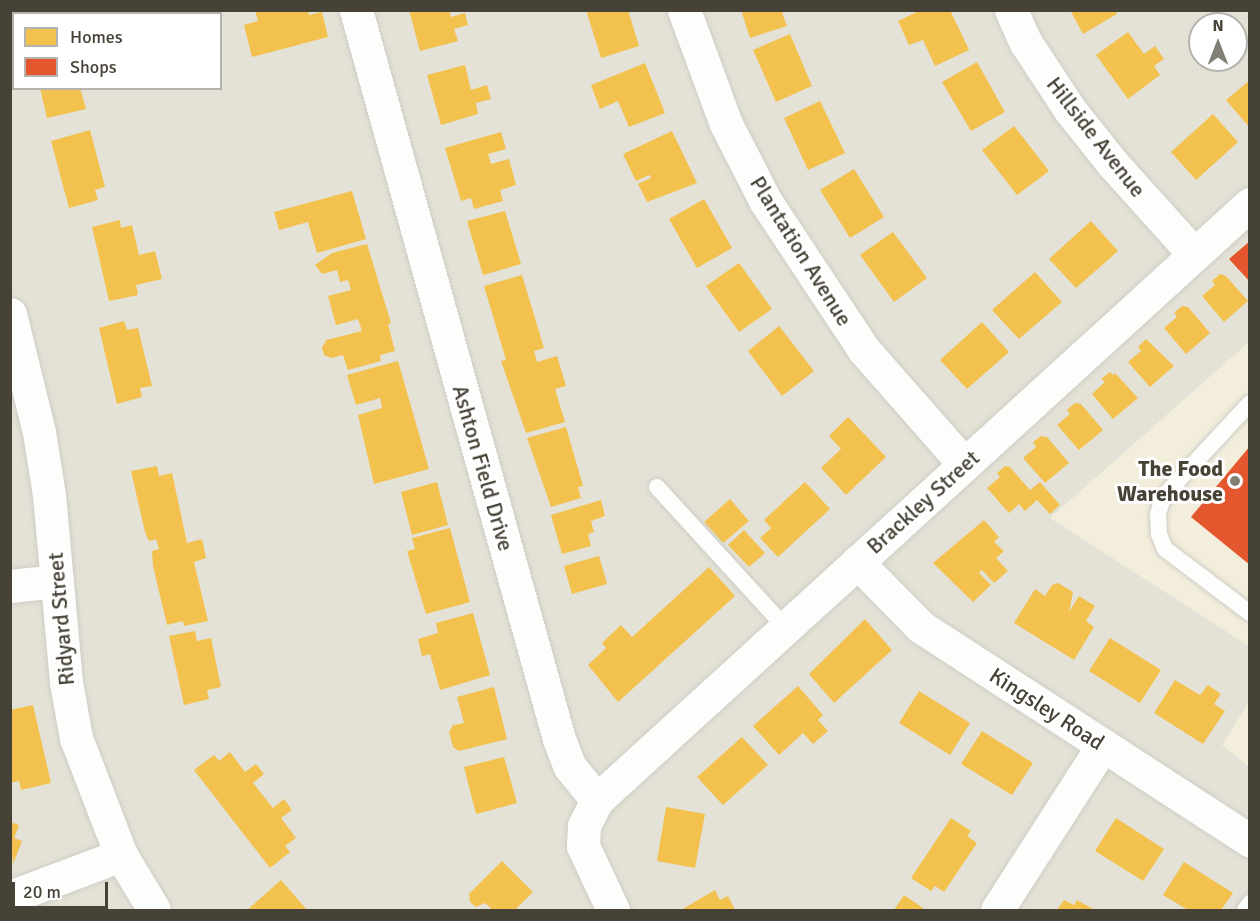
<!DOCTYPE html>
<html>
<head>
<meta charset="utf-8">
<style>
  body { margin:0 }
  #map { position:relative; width:1260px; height:921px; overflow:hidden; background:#f0efe9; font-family:Signika,sans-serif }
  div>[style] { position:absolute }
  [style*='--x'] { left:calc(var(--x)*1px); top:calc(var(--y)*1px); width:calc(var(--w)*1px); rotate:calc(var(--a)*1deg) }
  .residential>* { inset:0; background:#e4e2d6 }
  .commercial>* { inset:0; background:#f3eddb }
  .homes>* { inset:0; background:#f2c14e }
  .shops>* { inset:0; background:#e4572e }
  .roads { filter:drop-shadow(0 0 2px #cecdc6) drop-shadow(0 0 2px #cecdc6) }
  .service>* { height:16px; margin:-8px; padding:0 8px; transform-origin:8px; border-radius:8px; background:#fdfdfc }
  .minor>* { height:33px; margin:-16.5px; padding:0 16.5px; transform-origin:16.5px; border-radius:16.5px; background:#fdfdfc }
  .dots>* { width:16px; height:16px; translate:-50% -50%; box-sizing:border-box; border:3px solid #fff; border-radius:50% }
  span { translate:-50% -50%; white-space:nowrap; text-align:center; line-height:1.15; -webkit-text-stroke:6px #fff; paint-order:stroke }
  .street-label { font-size:22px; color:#464235 }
  .poi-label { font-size:22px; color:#464235; font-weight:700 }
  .right { translate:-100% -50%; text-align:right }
  .frame { position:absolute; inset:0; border:12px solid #464235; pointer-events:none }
  .legend { position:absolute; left:12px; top:12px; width:210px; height:78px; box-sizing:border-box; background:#fff; border:2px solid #b5b3ae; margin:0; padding:8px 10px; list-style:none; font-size:18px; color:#464235 }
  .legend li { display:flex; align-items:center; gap:12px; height:30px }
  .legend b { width:30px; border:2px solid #b5b3ae }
  .north { position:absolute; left:1188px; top:12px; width:60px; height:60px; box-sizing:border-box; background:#fff; border:2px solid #b5b3ae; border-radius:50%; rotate:0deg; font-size:16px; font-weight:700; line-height:24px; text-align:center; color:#464235 }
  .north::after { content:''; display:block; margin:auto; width:21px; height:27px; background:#827f74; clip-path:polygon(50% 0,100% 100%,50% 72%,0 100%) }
  .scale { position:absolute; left:12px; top:882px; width:96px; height:27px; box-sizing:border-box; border:3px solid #464235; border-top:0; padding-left:8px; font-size:18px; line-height:21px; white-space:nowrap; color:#464235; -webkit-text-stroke:4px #fff; paint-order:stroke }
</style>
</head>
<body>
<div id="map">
  <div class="residential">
    <i style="clip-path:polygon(evenodd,11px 11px,1249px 11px,1249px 910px,11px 910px,11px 11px,14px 14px,220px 14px,220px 88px,14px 88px,14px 14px,11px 11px,1200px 24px,1236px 24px,1236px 60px,1200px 60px,1200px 24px)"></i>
  </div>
  <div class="commercial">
    <i style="clip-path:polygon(1249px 342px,1249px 646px,1050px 518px)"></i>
    <i style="clip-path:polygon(1249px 702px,1249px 767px,1222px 745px)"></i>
  </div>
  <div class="homes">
    <i style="clip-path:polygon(21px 10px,64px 10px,64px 14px,22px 14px)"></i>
    <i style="clip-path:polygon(255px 10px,308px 10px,309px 15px,322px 12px,328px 37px,252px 57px,244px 25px,258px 21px)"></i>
    <i style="clip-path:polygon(409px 10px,449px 10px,451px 17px,465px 13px,468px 25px,454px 29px,458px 41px,420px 51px)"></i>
    <i style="clip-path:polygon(586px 10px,628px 10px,639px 46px,601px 58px)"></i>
    <i style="clip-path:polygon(741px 10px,789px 10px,782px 13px,787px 26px,750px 38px)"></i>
    <i style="clip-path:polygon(921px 10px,950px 10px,969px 50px,935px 66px,923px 40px,909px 45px,898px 21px)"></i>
    <i style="clip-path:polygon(1070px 10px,1115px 10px,1117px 14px,1083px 34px)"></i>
    <i style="clip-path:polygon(1128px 32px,1144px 54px,1155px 46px,1164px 59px,1154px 66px,1160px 75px,1128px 99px,1096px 55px)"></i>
    <i style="clip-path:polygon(790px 34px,812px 86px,776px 102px,753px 50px)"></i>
    <i style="clip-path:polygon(977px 62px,1005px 112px,971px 131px,942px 82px)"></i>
    <i style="clip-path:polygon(645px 63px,665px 113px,629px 127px,618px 101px,600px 109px,591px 85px)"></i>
    <i style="clip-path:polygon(465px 65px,471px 90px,487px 85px,491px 99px,476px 103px,478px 114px,441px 125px,427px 75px)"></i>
    <i style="clip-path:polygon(1250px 80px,1250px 128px,1226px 100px)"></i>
    <i style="clip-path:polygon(40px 88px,80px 88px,86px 109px,47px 118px)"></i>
    <i style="clip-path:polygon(820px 101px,845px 153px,808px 170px,784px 118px)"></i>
    <i style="clip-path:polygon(1213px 114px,1238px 142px,1196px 180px,1171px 152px)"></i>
    <i style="clip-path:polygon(1014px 126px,1049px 171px,1017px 195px,982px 150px)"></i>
    <i style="clip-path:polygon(90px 130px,105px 187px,95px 190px,98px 200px,69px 208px,51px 141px)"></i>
    <i style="clip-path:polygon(672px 131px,697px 183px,647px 202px,638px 184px,651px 178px,649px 175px,636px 181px,623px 154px)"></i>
    <i style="clip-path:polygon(501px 132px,506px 149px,488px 154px,491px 164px,509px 159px,516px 185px,500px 190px,503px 201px,474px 209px,471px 198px,461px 201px,445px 148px)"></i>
    <i style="clip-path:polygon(854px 169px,884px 217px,850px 238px,820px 190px)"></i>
    <i style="clip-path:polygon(352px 191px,366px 239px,317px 253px,308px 222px,279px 230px,274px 212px)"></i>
    <i style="clip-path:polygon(704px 199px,732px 248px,697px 268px,669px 219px)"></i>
    <i style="clip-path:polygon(505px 211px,521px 264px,483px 275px,467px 221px)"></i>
    <i style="clip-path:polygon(120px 220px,121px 228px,132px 225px,139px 255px,155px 251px,162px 279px,136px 285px,138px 295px,109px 301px,92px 227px)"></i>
    <i style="clip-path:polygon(1091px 221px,1118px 251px,1076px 288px,1049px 259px)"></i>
    <i style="clip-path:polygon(893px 232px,927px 278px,894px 302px,860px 255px)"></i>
    <i style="clip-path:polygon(367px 244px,391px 323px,388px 324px,395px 351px,380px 355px,381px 361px,348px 370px,343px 355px,331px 358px,324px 355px,322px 348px,326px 340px,362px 331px,358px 319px,336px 325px,328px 296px,351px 290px,348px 280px,340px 282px,337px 270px,322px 274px,315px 265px,332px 253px)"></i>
    <i style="clip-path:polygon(739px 263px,772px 309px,739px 332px,706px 286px)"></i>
    <i style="clip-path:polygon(1035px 272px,1062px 302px,1019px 339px,992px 310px)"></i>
    <i style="clip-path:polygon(1220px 274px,1226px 276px,1248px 301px,1224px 322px,1202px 296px,1215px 285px,1212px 281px)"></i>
    <i style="clip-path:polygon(522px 275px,544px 348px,534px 351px,537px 362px,557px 356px,566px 386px,555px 389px,565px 422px,526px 433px,501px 361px,506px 360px,484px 286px)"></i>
    <i style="clip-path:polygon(1182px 306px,1188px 307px,1210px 333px,1186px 354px,1164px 328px,1177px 317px,1174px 313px)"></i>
    <i style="clip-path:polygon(124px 321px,127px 330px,138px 328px,152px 386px,140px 388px,142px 397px,117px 404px,99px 328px)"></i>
    <i style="clip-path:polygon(982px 322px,1009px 352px,967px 389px,940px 360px)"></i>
    <i style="clip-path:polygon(779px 326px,814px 371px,782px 396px,748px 351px)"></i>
    <i style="clip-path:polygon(1146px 339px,1174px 366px,1150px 387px,1128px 362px,1141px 351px,1138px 347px)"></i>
    <i style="clip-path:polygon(398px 361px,429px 469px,374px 484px,358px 415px,382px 408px,380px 398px,356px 405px,347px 375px)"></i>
    <i style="clip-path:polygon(1110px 372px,1113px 375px,1115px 373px,1138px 398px,1113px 419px,1092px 394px,1105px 382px,1101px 379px)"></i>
    <i style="clip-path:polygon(1075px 403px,1081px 404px,1103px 430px,1079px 450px,1057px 425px,1070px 414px,1067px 410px)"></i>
    <i style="clip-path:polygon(848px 417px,886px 457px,846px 495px,821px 468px,841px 449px,829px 436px)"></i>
    <i style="clip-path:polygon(566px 427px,583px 486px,578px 487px,581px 498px,551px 507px,527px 438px)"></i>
    <i style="clip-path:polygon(1041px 436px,1047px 437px,1069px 463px,1045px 483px,1023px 458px,1036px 447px,1033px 442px)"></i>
    <i style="clip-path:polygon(157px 466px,159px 476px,172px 473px,187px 543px,202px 539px,206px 558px,194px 562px,208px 621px,184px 626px,183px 621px,167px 625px,153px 566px,152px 551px,159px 549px,156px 539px,149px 541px,145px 532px,131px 471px)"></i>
    <i style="clip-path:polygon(1005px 466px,1010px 467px,1030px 490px,1040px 482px,1060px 505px,1050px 514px,1037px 500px,1025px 511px,1019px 504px,1009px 513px,987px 488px,1000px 477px,997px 473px)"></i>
    <i style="clip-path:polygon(437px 482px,448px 525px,412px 535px,401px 492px)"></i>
    <i style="clip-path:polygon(805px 482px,830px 509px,778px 557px,760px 538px,771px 528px,764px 520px)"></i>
    <i style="clip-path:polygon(730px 499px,749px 521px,723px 543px,704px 522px)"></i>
    <i style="clip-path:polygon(601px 500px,605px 516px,591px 521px,594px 532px,588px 534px,591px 546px,562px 554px,551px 515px)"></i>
    <i style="clip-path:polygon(984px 520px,999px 537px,994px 542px,1004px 551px,996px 558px,1008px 571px,994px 583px,982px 570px,979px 573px,991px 585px,973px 602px,933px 563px)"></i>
    <i style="clip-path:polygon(450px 528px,470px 602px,426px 614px,407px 551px,415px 549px,412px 538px)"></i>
    <i style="clip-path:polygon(744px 530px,765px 553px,749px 567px,728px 545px)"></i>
    <i style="clip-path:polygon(599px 556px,607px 584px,572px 594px,564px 566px)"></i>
    <i style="clip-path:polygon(709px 567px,735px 596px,618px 702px,588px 665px,606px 648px,602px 643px,621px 625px,632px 637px)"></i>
    <i style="clip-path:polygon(1058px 583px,1073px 592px,1069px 612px,1079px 596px,1095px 606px,1086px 621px,1094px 627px,1074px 660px,1014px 623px,1035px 589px,1045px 596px,1052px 585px)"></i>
    <i style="clip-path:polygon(473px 613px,490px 675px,440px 690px,430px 654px,422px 656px,418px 639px,438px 633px,436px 623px)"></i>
    <i style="clip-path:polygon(865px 619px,892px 650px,834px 703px,809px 674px)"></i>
    <i style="clip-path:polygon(195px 631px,197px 641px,211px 638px,221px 687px,207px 690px,209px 699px,184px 705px,169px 636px)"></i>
    <i style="clip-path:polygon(1110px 638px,1161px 670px,1140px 703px,1089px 671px)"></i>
    <i style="clip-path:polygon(1175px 680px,1200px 695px,1208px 685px,1221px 694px,1214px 704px,1225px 711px,1203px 744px,1154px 713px)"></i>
    <i style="clip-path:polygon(798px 686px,823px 715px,818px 720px,828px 731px,813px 744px,803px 733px,779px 755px,753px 726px)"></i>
    <i style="clip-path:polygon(494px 687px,507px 739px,459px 751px,453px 747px,449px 732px,453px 725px,464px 723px,457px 697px)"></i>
    <i style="clip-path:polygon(919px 691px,970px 723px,950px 755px,899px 723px)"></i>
    <i style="clip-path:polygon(33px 705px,51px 783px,21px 790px,19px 781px,10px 783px,10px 710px)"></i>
    <i style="clip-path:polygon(982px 731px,1033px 763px,1012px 795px,961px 764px)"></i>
    <i style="clip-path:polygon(742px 737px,768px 765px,723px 805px,697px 777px)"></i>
    <i style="clip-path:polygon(230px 752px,245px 772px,256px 764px,264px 774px,253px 783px,273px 808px,284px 799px,292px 810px,281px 818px,296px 838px,285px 846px,290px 852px,270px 868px,194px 770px,214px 755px,219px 761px)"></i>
    <i style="clip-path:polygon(504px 757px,517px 803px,476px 814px,464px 767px)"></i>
    <i style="clip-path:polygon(666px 807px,705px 814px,695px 868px,657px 861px)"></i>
    <i style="clip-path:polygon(951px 818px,971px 831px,967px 836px,977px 843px,944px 892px,935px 886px,931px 891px,911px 878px)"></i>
    <i style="clip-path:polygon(1116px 818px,1164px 849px,1143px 881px,1095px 851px)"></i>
    <i style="clip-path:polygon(10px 822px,19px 825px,14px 838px,22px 841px,13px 864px)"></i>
    <i style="clip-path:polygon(502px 861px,533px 892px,515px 910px,488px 910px,491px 908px,485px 903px,476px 907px,470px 902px,469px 894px)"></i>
    <i style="clip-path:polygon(1184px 862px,1233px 893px,1221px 910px,1188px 910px,1163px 895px)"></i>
    <i style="clip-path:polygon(281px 880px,307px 910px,247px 910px,254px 904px)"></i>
    <i style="clip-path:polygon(715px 890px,720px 900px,728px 896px,735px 910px,681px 910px)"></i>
    <i style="clip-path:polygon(904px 895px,923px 908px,922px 910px,894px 910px)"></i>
    <i style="clip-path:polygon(1064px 900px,1074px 905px,1077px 900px,1095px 910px,1057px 910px)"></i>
  </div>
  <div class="shops">
    <i style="clip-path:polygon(1250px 241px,1250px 282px,1229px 259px)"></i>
    <i style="clip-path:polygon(1250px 446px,1250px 565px,1191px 517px)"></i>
  </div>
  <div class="roads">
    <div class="service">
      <i style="--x:1250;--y:403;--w:128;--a:132.8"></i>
      <i style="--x:1163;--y:497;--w:18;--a:106"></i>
      <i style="--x:1158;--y:514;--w:20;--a:87"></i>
      <i style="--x:1159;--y:534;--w:16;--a:68"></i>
      <i style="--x:1165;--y:549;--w:106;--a:37"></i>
      <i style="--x:657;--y:487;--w:190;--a:47.6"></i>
      <i style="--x:1245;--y:910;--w:9;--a:-54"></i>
    </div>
    <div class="minor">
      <i style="--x:356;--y:10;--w:757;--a:74.44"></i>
      <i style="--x:559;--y:739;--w:30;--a:69"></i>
      <i style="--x:570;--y:767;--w:43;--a:50.7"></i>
      <i style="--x:597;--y:800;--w:29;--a:117"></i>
      <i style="--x:584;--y:826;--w:20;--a:93"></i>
      <i style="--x:583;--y:846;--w:71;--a:64.9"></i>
      <i style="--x:684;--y:10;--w:121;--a:69.8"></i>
      <i style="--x:726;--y:124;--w:88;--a:62.9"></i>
      <i style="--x:766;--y:202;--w:178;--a:56.5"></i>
      <i style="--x:864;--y:350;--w:152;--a:48.7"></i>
      <i style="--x:1011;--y:10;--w:36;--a:66"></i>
      <i style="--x:1026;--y:43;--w:80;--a:56.7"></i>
      <i style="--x:1070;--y:110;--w:69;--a:51.5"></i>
      <i style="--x:1113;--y:164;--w:121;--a:48"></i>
      <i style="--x:10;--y:314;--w:122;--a:76.2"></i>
      <i style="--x:39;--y:432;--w:64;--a:81"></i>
      <i style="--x:49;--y:495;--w:188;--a:84.8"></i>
      <i style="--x:66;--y:682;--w:57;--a:79.9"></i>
      <i style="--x:76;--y:738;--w:125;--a:69"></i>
      <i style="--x:121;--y:855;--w:64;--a:59"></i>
      <i style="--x:857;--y:562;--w:91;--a:45.4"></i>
      <i style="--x:921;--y:627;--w:392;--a:33"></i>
      <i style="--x:10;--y:586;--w:47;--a:-6.1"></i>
      <i style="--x:597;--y:800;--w:884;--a:-42.39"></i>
      <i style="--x:10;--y:897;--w:119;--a:-20.7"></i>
      <i style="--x:997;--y:910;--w:196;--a:-57.3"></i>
    </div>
  </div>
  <div class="dots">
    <i style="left:1235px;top:481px;background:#827f74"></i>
  </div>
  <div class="street-label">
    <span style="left:1096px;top:137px;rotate:52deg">Hillside Avenue</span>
    <span style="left:801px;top:251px;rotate:58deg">Plantation Avenue</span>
    <span style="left:483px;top:468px;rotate:74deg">Ashton Field Drive</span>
    <span style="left:923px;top:502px;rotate:-42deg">Brackley Street</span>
    <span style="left:61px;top:619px;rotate:-95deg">Ridyard Street</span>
    <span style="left:1047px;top:709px;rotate:33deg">Kingsley Road</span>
  </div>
  <div class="poi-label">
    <span class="right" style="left:1223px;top:481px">The Food<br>Warehouse</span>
  </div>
  <div class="frame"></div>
  <ul class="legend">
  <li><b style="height:16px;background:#f2c14e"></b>Homes</li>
  <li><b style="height:16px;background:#e4572e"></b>Shops</li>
  </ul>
  <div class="north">N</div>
  <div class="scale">20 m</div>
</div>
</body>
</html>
